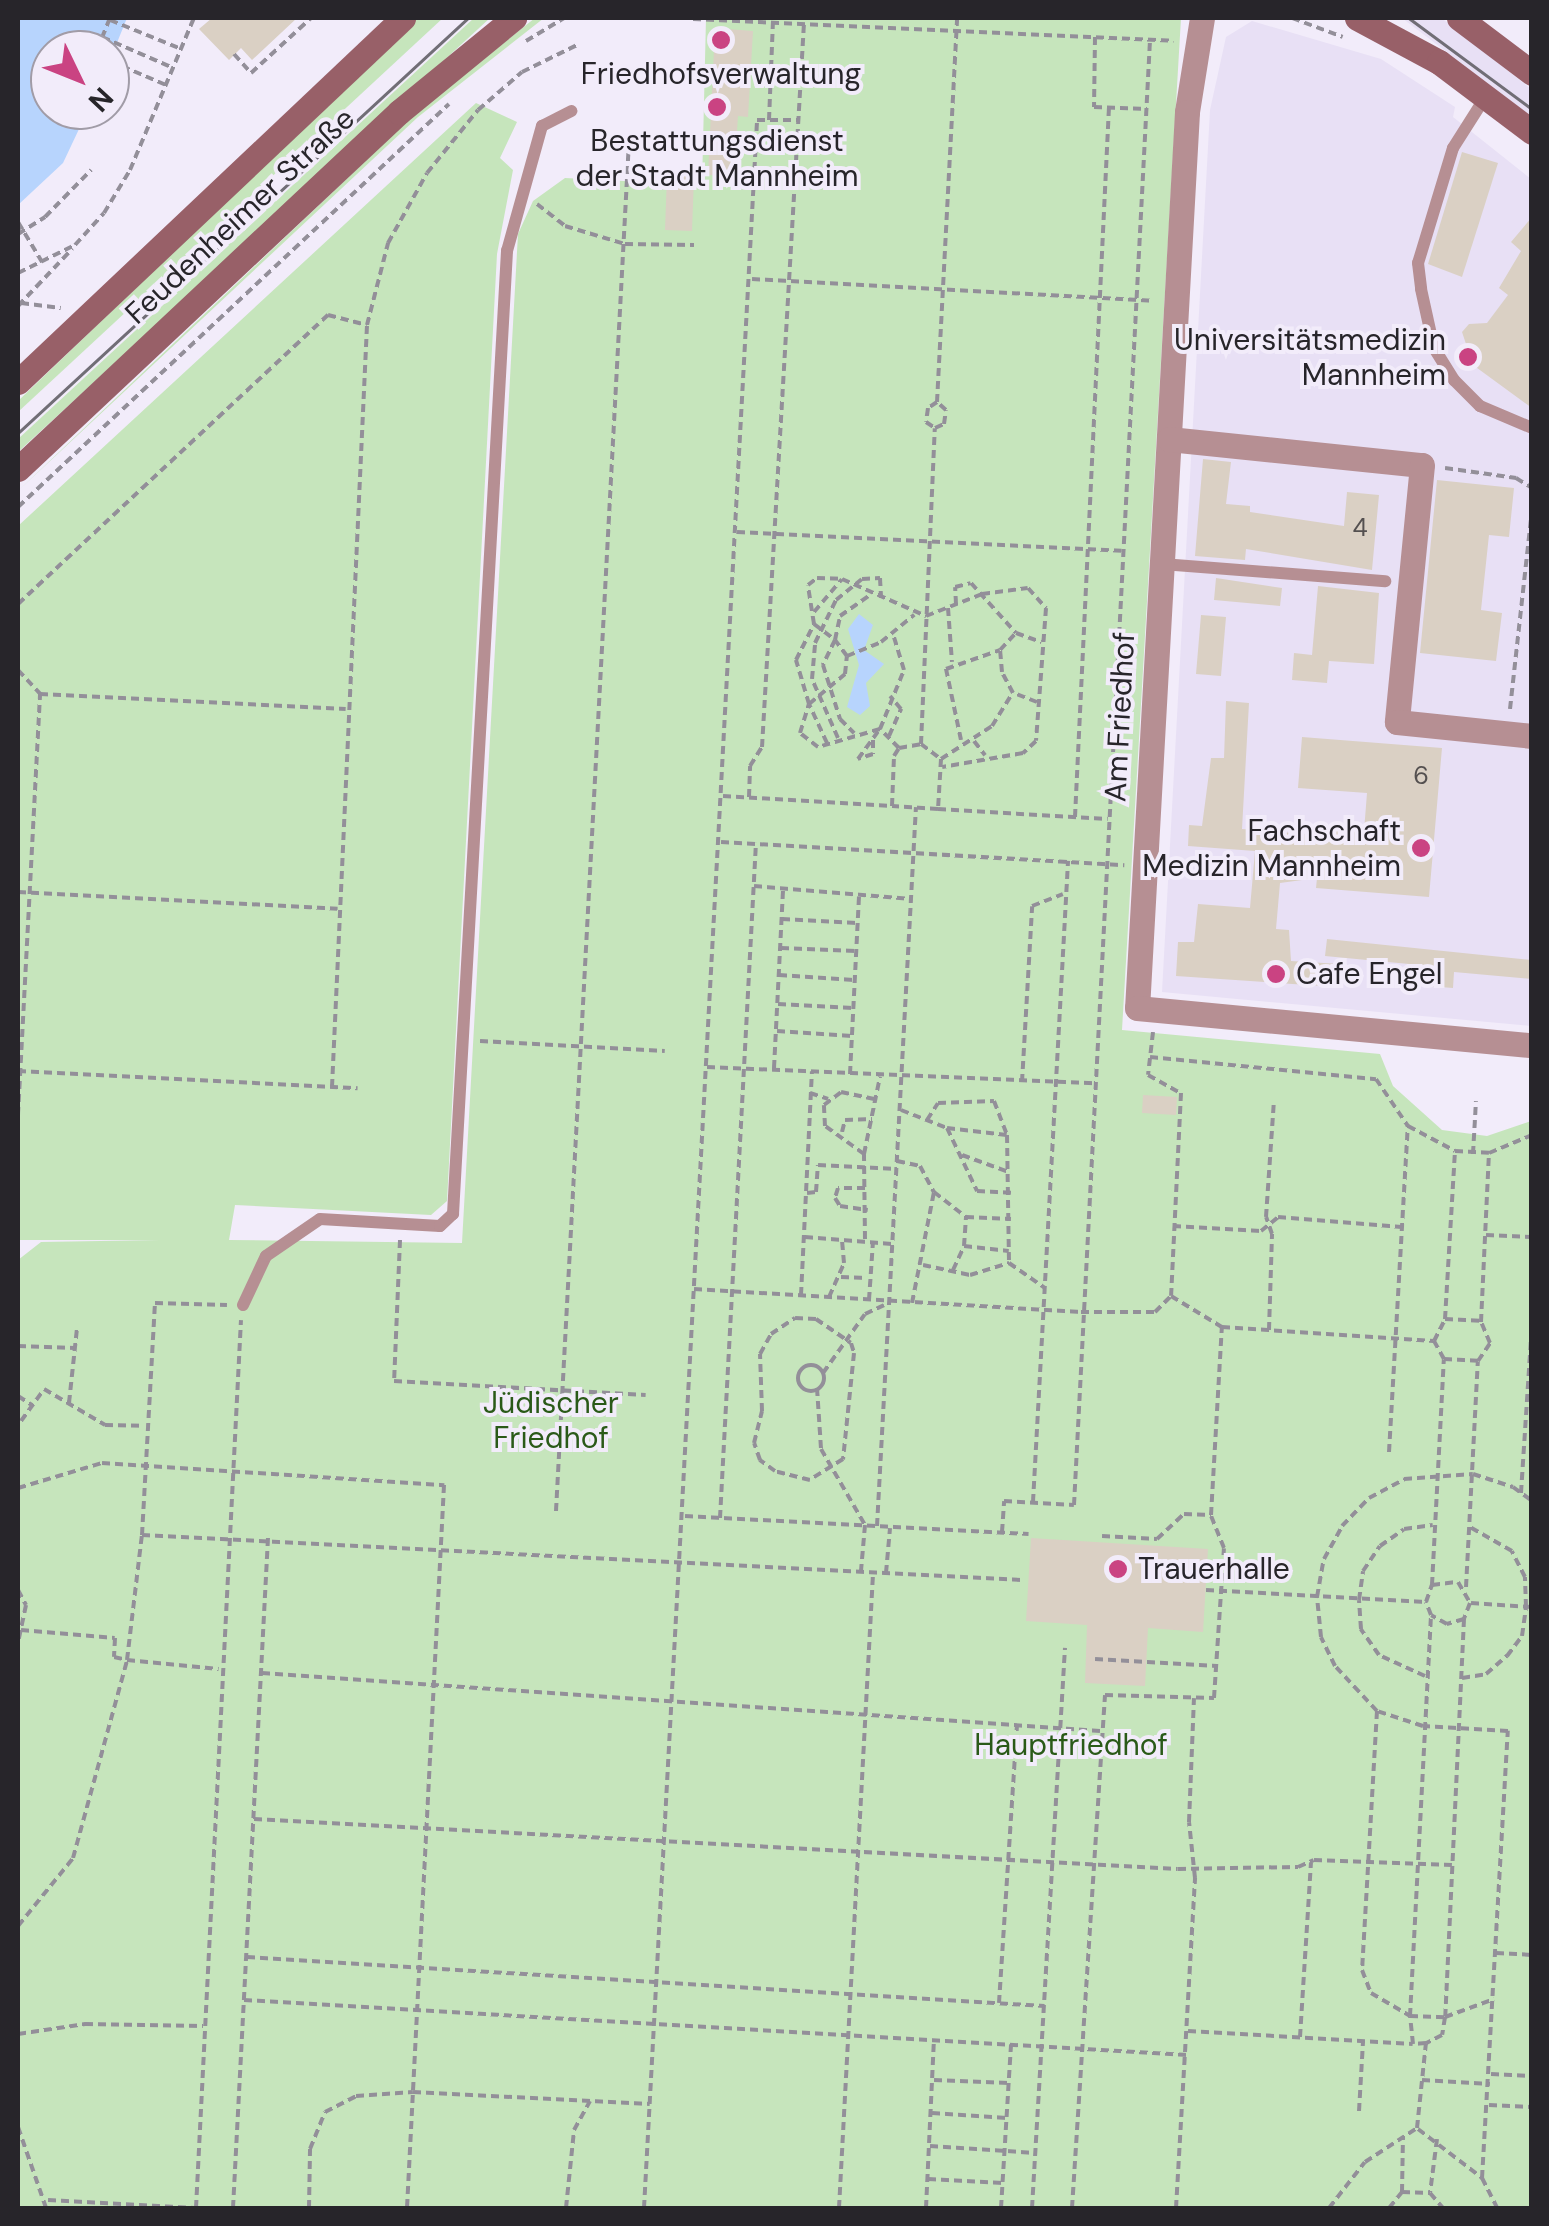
<!DOCTYPE html>
<html>
<head>
<meta charset="utf-8">
<style>
  body { margin:0 }
  #map { position:relative; width:1549px; height:2226px; overflow:hidden; background:#f2ecfa; font-family:"DM Sans",sans-serif }
  div>[style] { position:absolute }
  [style*='--x'] { left:calc(var(--x)*1px); top:calc(var(--y)*1px); width:calc(var(--w)*1px); rotate:calc(var(--a)*1deg) }
  .built>* { inset:0; background:#e8e0f5 }
  .green>* { inset:0; background:#c6e5bc }
  .water>* { inset:0; background:#b7d4fd }
  .building>* { inset:0; background:#dad0c4 }
  .path>* { height:4px; margin-top:-2px; transform-origin:0; background:repeating-linear-gradient(90deg,#938f99 0 8px,transparent 0 13px) }
  .path>.ring { margin:-2px; padding:0; box-sizing:content-box; background:none; border:4px solid #938f99; border-radius:50% }
  .service>* { height:12px; margin:-6px; padding:0 6px; transform-origin:6px; border-radius:6px; background:#b68f93 }
  .minor>* { height:25px; margin:-12.5px; padding:0 12.5px; transform-origin:12.5px; border-radius:12.5px; background:#b68f93 }
  .secondary>* { height:25px; margin:-12.5px; padding:0 12.5px; transform-origin:12.5px; border-radius:12.5px; background:#986068 }
  .tram>* { height:2.5px; margin:-1.25px; padding:0 1.25px; transform-origin:1.25px; border-radius:1.25px; background:#716e76 }
  .dots>* { width:28px; height:28px; translate:-50% -50%; box-sizing:border-box; border:5px solid #f2ecfa; border-radius:50% }
  span { translate:-50% -50%; white-space:nowrap; text-align:center; line-height:1.15; -webkit-text-stroke:8px #f2ecfa; paint-order:stroke }
  .number-label { font-size:25px; color:#545050 }
  .number-label span { -webkit-text-stroke-width:0 }
  .poi-label { font-size:30px; color:#27252a }
  .right { translate:-100% -50%; text-align:right }
  .left { translate:0 -50%; text-align:left }
  .street-label { font-size:30px; color:#27252a }
  .park-label { font-size:30px; color:#2a5a18 }
  .frame { position:absolute; inset:0; border:20px solid #27252a; pointer-events:none }
  .north { position:absolute; left:30px; top:30px; width:100px; height:100px; box-sizing:border-box; background:#f2ecfa; border:2px solid #a19ca7; border-radius:50%; rotate:133deg; font-size:28px; font-weight:700; line-height:40px; text-align:center; color:#27252a }
  .north::after { content:''; display:block; margin:auto; width:35px; height:45px; background:#ca4382; clip-path:polygon(50% 0,100% 100%,50% 72%,0 100%) }
</style>
</head>
<body>
<div id="map">
  <div class="built">
    <i style="clip-path:polygon(1402px 18px,1444px 20px,1531px 89px,1531px 116px)"></i>
    <i style="clip-path:polygon(1252px 21px,1381px 59px,1455px 107px,1453px 117px,1531px 179px,1531px 1026px,1162px 992px,1210px 110px,1226px 37px)"></i>
  </div>
  <div class="green">
    <i style="clip-path:polygon(418px 18px,443px 18px,18px 412px,18px 401px)"></i>
    <i style="clip-path:polygon(474px 18px,490px 18px,18px 452px,18px 439px)"></i>
    <i style="clip-path:polygon(535px 18px,544px 18px,418px 117px,18px 491px,415px 114px)"></i>
    <i style="clip-path:polygon(706px 18px,1181px 18px,1122px 1030px,1380px 1054px,1393px 1086px,1442px 1130px,1487px 1136px,1531px 1121px,1531px 2208px,18px 2208px,18px 1260px,41px 1242px,160px 1240px,18px 1240px,18px 526px,476px 103px,517px 122px,500px 158px,513px 170px,497px 254px,447px 1201px,431px 1215px,235px 1205px,229px 1240px,462px 1243px,518px 234px,533px 201px,565px 178px,702px 185px)"></i>
  </div>
  <div class="water">
    <i style="clip-path:polygon(18px 18px,127px 18px,110px 60px,110px 50px,50px 50px,50px 110px,88px 110px,63px 163px,18px 205px)"></i>
    <i style="clip-path:polygon(859px 614px,873px 625px,864px 650px,884px 664px,866px 683px,870px 706px,860px 715px,847px 707px,859px 665px,848px 629px)"></i>
  </div>
  <div class="building">
    <i style="clip-path:polygon(212px 18px,297px 18px,252px 60px,241px 48px,229px 60px,199px 29px)"></i>
    <i style="clip-path:polygon(715px 28px,753px 31px,748px 117px,738px 116px,734px 176px,708px 175px)"></i>
    <i style="clip-path:polygon(1462px 152px,1498px 163px,1462px 277px,1428px 264px)"></i>
    <i style="clip-path:polygon(667px 175px,694px 176px,692px 231px,665px 230px)"></i>
    <i style="clip-path:polygon(1532px 217px,1532px 408px,1473px 365px,1462px 332px,1469px 324px,1487px 323px,1508px 295px,1499px 288px,1521px 251px,1511px 242px)"></i>
    <i style="clip-path:polygon(1203px 459px,1231px 462px,1226px 504px,1250px 506px,1250px 512px,1344px 526px,1347px 492px,1379px 495px,1372px 570px,1246px 549px,1245px 560px,1195px 556px)"></i>
    <i style="clip-path:polygon(1437px 480px,1514px 488px,1509px 537px,1489px 535px,1481px 610px,1502px 613px,1496px 661px,1420px 653px)"></i>
    <i style="clip-path:polygon(1216px 578px,1282px 588px,1280px 606px,1214px 600px)"></i>
    <i style="clip-path:polygon(1318px 586px,1379px 593px,1374px 664px,1329px 661px,1327px 683px,1292px 680px,1294px 653px,1312px 655px)"></i>
    <i style="clip-path:polygon(1201px 615px,1226px 617px,1221px 676px,1196px 674px)"></i>
    <i style="clip-path:polygon(1226px 701px,1249px 703px,1242px 829px,1320px 835px,1321px 827px,1364px 831px,1367px 793px,1298px 788px,1302px 737px,1442px 748px,1429px 897px,1316px 888px,1317px 878px,1280px 883px,1276px 929px,1289px 930px,1291px 961px,1340px 964px,1338px 987px,1176px 976px,1178px 942px,1194px 942px,1198px 904px,1250px 908px,1255px 851px,1188px 846px,1189px 825px,1202px 826px,1211px 758px,1224px 758px)"></i>
    <i style="clip-path:polygon(1327px 939px,1532px 960px,1532px 979px,1454px 972px,1453px 988px,1428px 986px,1430px 966px,1325px 956px)"></i>
    <i style="clip-path:polygon(1143px 1095px,1177px 1097px,1176px 1115px,1142px 1113px)"></i>
    <i style="clip-path:polygon(1031px 1538px,1208px 1549px,1203px 1632px,1148px 1628px,1145px 1686px,1085px 1683px,1087px 1625px,1026px 1621px)"></i>
  </div>
  <div class="path">
    <i style="--x:1292;--y:18;--w:54;--a:20.4"></i>
    <i style="--x:693;--y:19;--w:481;--a:2.6"></i>
    <i style="--x:110;--y:20;--w:74;--a:22.1"></i>
    <i style="--x:102;--y:37;--w:75;--a:23.5"></i>
    <i style="--x:1095;--y:37;--w:70;--a:90.8"></i>
    <i style="--x:1094;--y:107;--w:53;--a:2.2"></i>
    <i style="--x:526;--y:41;--w:44;--a:-31.2"></i>
    <i style="--x:97;--y:50;--w:35;--a:-68"></i>
    <i style="--x:234;--y:54;--w:25;--a:48"></i>
    <i style="--x:251;--y:73;--w:81;--a:-42.5"></i>
    <i style="--x:110;--y:61;--w:61;--a:23.2"></i>
    <i style="--x:769;--y:120;--w:98;--a:-87.7"></i>
    <i style="--x:537;--y:204;--w:36;--a:38"></i>
    <i style="--x:565;--y:226;--w:63;--a:16.7"></i>
    <i style="--x:625;--y:244;--w:69;--a:0.8"></i>
    <i style="--x:18;--y:222;--w:47;--a:59"></i>
    <i style="--x:18;--y:234;--w:32;--a:-32"></i>
    <i style="--x:45;--y:217;--w:66;--a:-45.6"></i>
    <i style="--x:18;--y:273;--w:64;--a:-26.2"></i>
    <i style="--x:75;--y:245;--w:43;--a:-47.8"></i>
    <i style="--x:104;--y:213;--w:50;--a:-58.8"></i>
    <i style="--x:130;--y:170;--w:165;--a:-67.2"></i>
    <i style="--x:752;--y:279;--w:401;--a:3.1"></i>
    <i style="--x:21;--y:303;--w:40;--a:7.1"></i>
    <i style="--x:18;--y:306;--w:79;--a:-46.5"></i>
    <i style="--x:937;--y:402;--w:11;--a:146"></i>
    <i style="--x:928;--y:408;--w:14;--a:98"></i>
    <i style="--x:926;--y:422;--w:11;--a:34"></i>
    <i style="--x:935;--y:428;--w:10;--a:-24"></i>
    <i style="--x:944;--y:424;--w:14;--a:-82"></i>
    <i style="--x:946;--y:410;--w:12;--a:-138"></i>
    <i style="--x:937;--y:402;--w:385;--a:-87"></i>
    <i style="--x:1445;--y:468;--w:72;--a:8"></i>
    <i style="--x:1516;--y:478;--w:19;--a:32"></i>
    <i style="--x:18;--y:507;--w:590;--a:-43.08"></i>
    <i style="--x:737;--y:532;--w:385;--a:2.8"></i>
    <i style="--x:18;--y:604;--w:424;--a:-43"></i>
    <i style="--x:328;--y:315;--w:40;--a:14.4"></i>
    <i style="--x:956;--y:604;--w:17;--a:-93"></i>
    <i style="--x:955;--y:587;--w:16;--a:-14"></i>
    <i style="--x:971;--y:583;--w:67;--a:48"></i>
    <i style="--x:948;--y:608;--w:54;--a:85.8"></i>
    <i style="--x:814;--y:612;--w:43;--a:-49.7"></i>
    <i style="--x:814;--y:624;--w:26;--a:37"></i>
    <i style="--x:835;--y:640;--w:28;--a:116"></i>
    <i style="--x:823;--y:665;--w:57;--a:72.5"></i>
    <i style="--x:840;--y:719;--w:20;--a:45"></i>
    <i style="--x:847;--y:656;--w:37;--a:-22"></i>
    <i style="--x:881;--y:642;--w:43;--a:-39.3"></i>
    <i style="--x:18;--y:670;--w:33;--a:47"></i>
    <i style="--x:1037;--y:702;--w:26;--a:-159"></i>
    <i style="--x:1013;--y:693;--w:24;--a:-118"></i>
    <i style="--x:1002;--y:672;--w:22;--a:-95"></i>
    <i style="--x:1000;--y:650;--w:23;--a:-47"></i>
    <i style="--x:1016;--y:633;--w:27;--a:20"></i>
    <i style="--x:1510;--y:709;--w:190;--a:-83.7"></i>
    <i style="--x:889;--y:736;--w:30;--a:-66"></i>
    <i style="--x:901;--y:709;--w:17;--a:-130"></i>
    <i style="--x:838;--y:738;--w:64;--a:-113.8"></i>
    <i style="--x:812;--y:679;--w:36;--a:-85"></i>
    <i style="--x:815;--y:643;--w:48;--a:-64"></i>
    <i style="--x:836;--y:600;--w:33;--a:-39"></i>
    <i style="--x:862;--y:579;--w:18;--a:-3"></i>
    <i style="--x:880;--y:578;--w:20;--a:87"></i>
    <i style="--x:873;--y:740;--w:14;--a:90"></i>
    <i style="--x:873;--y:754;--w:16;--a:162"></i>
    <i style="--x:858;--y:759;--w:37;--a:-54"></i>
    <i style="--x:880;--y:729;--w:64;--a:-67.9"></i>
    <i style="--x:904;--y:670;--w:38;--a:-107"></i>
    <i style="--x:961;--y:740;--w:73;--a:-101.9"></i>
    <i style="--x:946;--y:669;--w:57;--a:-19.4"></i>
    <i style="--x:974;--y:741;--w:18;--a:52"></i>
    <i style="--x:827;--y:743;--w:43;--a:-114.8"></i>
    <i style="--x:809;--y:704;--w:47;--a:-39.8"></i>
    <i style="--x:845;--y:674;--w:18;--a:-84"></i>
    <i style="--x:847;--y:656;--w:20;--a:-127"></i>
    <i style="--x:835;--y:640;--w:25;--a:-78"></i>
    <i style="--x:840;--y:616;--w:39;--a:-35"></i>
    <i style="--x:921;--y:744;--w:316;--a:-87.5"></i>
    <i style="--x:921;--y:744;--w:25;--a:37"></i>
    <i style="--x:941;--y:759;--w:50;--a:93.4"></i>
    <i style="--x:938;--y:809;--w:46;--a:-176.3"></i>
    <i style="--x:892;--y:806;--w:50;--a:-87.7"></i>
    <i style="--x:894;--y:756;--w:9;--a:-58"></i>
    <i style="--x:899;--y:748;--w:22;--a:-10"></i>
    <i style="--x:899;--y:748;--w:27;--a:-135"></i>
    <i style="--x:880;--y:729;--w:65;--a:163.8"></i>
    <i style="--x:818;--y:747;--w:23;--a:-142"></i>
    <i style="--x:800;--y:733;--w:30;--a:-73"></i>
    <i style="--x:809;--y:704;--w:46;--a:-106.5"></i>
    <i style="--x:796;--y:660;--w:40;--a:-63.4"></i>
    <i style="--x:814;--y:624;--w:39;--a:-99"></i>
    <i style="--x:808;--y:585;--w:11;--a:-38"></i>
    <i style="--x:817;--y:578;--w:25;--a:2"></i>
    <i style="--x:842;--y:579;--w:92;--a:23.8"></i>
    <i style="--x:926;--y:616;--w:60;--a:-21.4"></i>
    <i style="--x:982;--y:594;--w:46;--a:-7.4"></i>
    <i style="--x:1028;--y:588;--w:27;--a:48"></i>
    <i style="--x:1046;--y:608;--w:133;--a:94.3"></i>
    <i style="--x:1036;--y:741;--w:18;--a:137"></i>
    <i style="--x:1023;--y:753;--w:82;--a:170.2"></i>
    <i style="--x:941;--y:759;--w:61;--a:-32.9"></i>
    <i style="--x:992;--y:726;--w:39;--a:-58"></i>
    <i style="--x:723;--y:796;--w:169;--a:3.4"></i>
    <i style="--x:749;--y:797;--w:31;--a:-88"></i>
    <i style="--x:750;--y:766;--w:22;--a:-58"></i>
    <i style="--x:762;--y:747;--w:724;--a:-86.68"></i>
    <i style="--x:938;--y:809;--w:170;--a:3.4"></i>
    <i style="--x:1075;--y:817;--w:711;--a:-87.26"></i>
    <i style="--x:721;--y:842;--w:404;--a:3.3"></i>
    <i style="--x:754;--y:886;--w:158;--a:4.7"></i>
    <i style="--x:18;--y:892;--w:320;--a:3"></i>
    <i style="--x:782;--y:919;--w:75;--a:3.1"></i>
    <i style="--x:781;--y:948;--w:75;--a:2.3"></i>
    <i style="--x:779;--y:975;--w:75;--a:3.8"></i>
    <i style="--x:778;--y:1004;--w:75;--a:3.1"></i>
    <i style="--x:777;--y:1031;--w:75;--a:3.8"></i>
    <i style="--x:1153;--y:1032;--w:43;--a:96.6"></i>
    <i style="--x:1148;--y:1075;--w:38;--a:29"></i>
    <i style="--x:1181;--y:1093;--w:203;--a:92.8"></i>
    <i style="--x:480;--y:1041;--w:185;--a:3.1"></i>
    <i style="--x:1150;--y:1057;--w:227;--a:5.6"></i>
    <i style="--x:1376;--y:1079;--w:57;--a:55.8"></i>
    <i style="--x:1408;--y:1126;--w:53;--a:28"></i>
    <i style="--x:1455;--y:1151;--w:34;--a:3"></i>
    <i style="--x:1489;--y:1153;--w:47;--a:-22.7"></i>
    <i style="--x:707;--y:1067;--w:388;--a:2.4"></i>
    <i style="--x:774;--y:1068;--w:180;--a:-87.1"></i>
    <i style="--x:18;--y:1071;--w:340;--a:2.9"></i>
    <i style="--x:850;--y:1074;--w:180;--a:-87.1"></i>
    <i style="--x:1022;--y:1082;--w:176;--a:-86.7"></i>
    <i style="--x:1032;--y:906;--w:33;--a:-21"></i>
    <i style="--x:332;--y:1087;--w:763;--a:-87.37"></i>
    <i style="--x:367;--y:325;--w:85;--a:-75.6"></i>
    <i style="--x:388;--y:243;--w:80;--a:-60.9"></i>
    <i style="--x:427;--y:173;--w:81;--a:-51"></i>
    <i style="--x:478;--y:110;--w:58;--a:-40.8"></i>
    <i style="--x:522;--y:72;--w:61;--a:-26.1"></i>
    <i style="--x:810;--y:1093;--w:19;--a:18"></i>
    <i style="--x:901;--y:1110;--w:49;--a:21.4"></i>
    <i style="--x:947;--y:1128;--w:60;--a:6.7"></i>
    <i style="--x:18;--y:1115;--w:422;--a:-87"></i>
    <i style="--x:40;--y:694;--w:306;--a:2.8"></i>
    <i style="--x:927;--y:1120;--w:20;--a:-57"></i>
    <i style="--x:938;--y:1103;--w:56;--a:-2"></i>
    <i style="--x:994;--y:1101;--w:36;--a:69"></i>
    <i style="--x:1007;--y:1135;--w:128;--a:89.1"></i>
    <i style="--x:947;--y:1128;--w:70;--a:64.5"></i>
    <i style="--x:977;--y:1191;--w:34;--a:3"></i>
    <i style="--x:842;--y:1132;--w:12;--a:-76"></i>
    <i style="--x:845;--y:1120;--w:27;--a:-2"></i>
    <i style="--x:864;--y:1154;--w:48;--a:-144.3"></i>
    <i style="--x:825;--y:1126;--w:21;--a:-93"></i>
    <i style="--x:824;--y:1105;--w:21;--a:-37"></i>
    <i style="--x:841;--y:1092;--w:34;--a:12"></i>
    <i style="--x:1473;--y:1154;--w:53;--a:-86.8"></i>
    <i style="--x:962;--y:1155;--w:50;--a:19.9"></i>
    <i style="--x:897;--y:1161;--w:24;--a:12"></i>
    <i style="--x:920;--y:1166;--w:30;--a:62"></i>
    <i style="--x:934;--y:1192;--w:41;--a:38"></i>
    <i style="--x:966;--y:1217;--w:45;--a:2.5"></i>
    <i style="--x:865;--y:1188;--w:27;--a:180"></i>
    <i style="--x:838;--y:1188;--w:10;--a:107"></i>
    <i style="--x:835;--y:1198;--w:9;--a:58"></i>
    <i style="--x:840;--y:1206;--w:28;--a:8"></i>
    <i style="--x:807;--y:1193;--w:9;--a:-6"></i>
    <i style="--x:816;--y:1192;--w:27;--a:-86"></i>
    <i style="--x:818;--y:1165;--w:79;--a:2.9"></i>
    <i style="--x:1173;--y:1226;--w:88;--a:3.3"></i>
    <i style="--x:1261;--y:1231;--w:22;--a:-39"></i>
    <i style="--x:1278;--y:1217;--w:124;--a:4.6"></i>
    <i style="--x:1486;--y:1235;--w:46;--a:2.5"></i>
    <i style="--x:805;--y:1237;--w:87;--a:4.6"></i>
    <i style="--x:865;--y:1239;--w:85;--a:-90.7"></i>
    <i style="--x:864;--y:1154;--w:79;--a:-78.3"></i>
    <i style="--x:400;--y:1240;--w:141;--a:92.4"></i>
    <i style="--x:394;--y:1381;--w:252;--a:3.2"></i>
    <i style="--x:964;--y:1246;--w:45;--a:6.3"></i>
    <i style="--x:1009;--y:1263;--w:44;--a:34.8"></i>
    <i style="--x:923;--y:1265;--w:48;--a:12"></i>
    <i style="--x:970;--y:1275;--w:41;--a:-17.1"></i>
    <i style="--x:953;--y:1270;--w:26;--a:-65"></i>
    <i style="--x:964;--y:1246;--w:29;--a:-86"></i>
    <i style="--x:841;--y:1277;--w:26;--a:2"></i>
    <i style="--x:694;--y:1289;--w:388;--a:3.4"></i>
    <i style="--x:1081;--y:1312;--w:74;--a:0"></i>
    <i style="--x:1155;--y:1312;--w:23;--a:-45"></i>
    <i style="--x:1171;--y:1296;--w:60;--a:31.3"></i>
    <i style="--x:1222;--y:1327;--w:212;--a:3.8"></i>
    <i style="--x:801;--y:1295;--w:224;--a:-87.2"></i>
    <i style="--x:829;--y:1297;--w:37;--a:-66"></i>
    <i style="--x:844;--y:1263;--w:23;--a:-95"></i>
    <i style="--x:869;--y:1300;--w:59;--a:-86.1"></i>
    <i style="--x:912;--y:1303;--w:113;--a:-78.8"></i>
    <i style="--x:795;--y:1318;--w:21;--a:3"></i>
    <i style="--x:816;--y:1319;--w:42;--a:34.4"></i>
    <i style="--x:851;--y:1343;--w:10;--a:73"></i>
    <i style="--x:854;--y:1353;--w:107;--a:95.9"></i>
    <i style="--x:843;--y:1459;--w:39;--a:148"></i>
    <i style="--x:810;--y:1480;--w:36;--a:-166"></i>
    <i style="--x:775;--y:1471;--w:19;--a:-144"></i>
    <i style="--x:760;--y:1460;--w:18;--a:-109"></i>
    <i style="--x:754;--y:1443;--w:33;--a:-76"></i>
    <i style="--x:762;--y:1411;--w:57;--a:-92"></i>
    <i style="--x:760;--y:1354;--w:23;--a:-61"></i>
    <i style="--x:771;--y:1334;--w:29;--a:-34"></i>
    <i style="--x:1445;--y:1319;--w:35;--a:3"></i>
    <i style="--x:1269;--y:1330;--w:96;--a:-88.2"></i>
    <i style="--x:1272;--y:1234;--w:18;--a:-109"></i>
    <i style="--x:1266;--y:1217;--w:117;--a:-86.1"></i>
    <i style="--x:18;--y:1346;--w:57;--a:2"></i>
    <i style="--x:1444;--y:1359;--w:34;--a:3"></i>
    <i class="ring" style="left:798px;top:1365px;width:22px;height:22px"></i>
    <i style="--x:823;--y:1373;--w:72;--a:-54.6"></i>
    <i style="--x:865;--y:1314;--w:21;--a:-25"></i>
    <i style="--x:817;--y:1388;--w:61;--a:86.2"></i>
    <i style="--x:821;--y:1449;--w:88;--a:59.9"></i>
    <i style="--x:865;--y:1525;--w:46;--a:95"></i>
    <i style="--x:18;--y:1396;--w:17;--a:33"></i>
    <i style="--x:69;--y:1403;--w:75;--a:-83.9"></i>
    <i style="--x:21;--y:1421;--w:39;--a:-54"></i>
    <i style="--x:44;--y:1389;--w:71;--a:30.5"></i>
    <i style="--x:105;--y:1425;--w:39;--a:1"></i>
    <i style="--x:1389;--y:1452;--w:327;--a:-86.7"></i>
    <i style="--x:18;--y:1488;--w:88;--a:-16.6"></i>
    <i style="--x:102;--y:1463;--w:343;--a:3.7"></i>
    <i style="--x:444;--y:1485;--w:724;--a:92.93"></i>
    <i style="--x:1521;--y:1493;--w:171;--a:-86.3"></i>
    <i style="--x:1033;--y:1502;--w:642;--a:-86.87"></i>
    <i style="--x:556;--y:1511;--w:1374;--a:-86.95"></i>
    <i style="--x:685;--y:1516;--w:344;--a:3"></i>
    <i style="--x:720;--y:1518;--w:676;--a:-86.95"></i>
    <i style="--x:877;--y:1526;--w:720;--a:-86.9"></i>
    <i style="--x:1002;--y:1532;--w:31;--a:-86"></i>
    <i style="--x:1004;--y:1501;--w:70;--a:3.3"></i>
    <i style="--x:1074;--y:1505;--w:1467;--a:-87.03"></i>
    <i style="--x:142;--y:1535;--w:881;--a:2.93"></i>
    <i style="--x:1102;--y:1536;--w:55;--a:3.1"></i>
    <i style="--x:1157;--y:1539;--w:37;--a:-43"></i>
    <i style="--x:1184;--y:1514;--w:27;--a:2"></i>
    <i style="--x:886;--y:1573;--w:45;--a:-84.9"></i>
    <i style="--x:1432;--y:1585;--w:226;--a:-87"></i>
    <i style="--x:1444;--y:1359;--w:21;--a:-119"></i>
    <i style="--x:1434;--y:1341;--w:25;--a:-63"></i>
    <i style="--x:1445;--y:1319;--w:168;--a:-86.6"></i>
    <i style="--x:1466;--y:1587;--w:226;--a:-87"></i>
    <i style="--x:1478;--y:1361;--w:22;--a:-56"></i>
    <i style="--x:1490;--y:1343;--w:23;--a:-113"></i>
    <i style="--x:1481;--y:1322;--w:169;--a:-87.3"></i>
    <i style="--x:18;--y:1590;--w:17;--a:62"></i>
    <i style="--x:26;--y:1605;--w:39;--a:102"></i>
    <i style="--x:1206;--y:1590;--w:220;--a:3.1"></i>
    <i style="--x:1471;--y:1603;--w:61;--a:3.8"></i>
    <i style="--x:1464;--y:1619;--w:18;--a:164"></i>
    <i style="--x:1447;--y:1624;--w:18;--a:-151"></i>
    <i style="--x:1431;--y:1615;--w:14;--a:-111"></i>
    <i style="--x:1426;--y:1602;--w:18;--a:-71"></i>
    <i style="--x:1432;--y:1585;--w:26;--a:-7"></i>
    <i style="--x:1458;--y:1582;--w:24;--a:60"></i>
    <i style="--x:1470;--y:1603;--w:17;--a:111"></i>
    <i style="--x:1464;--y:1619;--w:398;--a:92.7"></i>
    <i style="--x:1445;--y:2017;--w:52;--a:-20.2"></i>
    <i style="--x:21;--y:1630;--w:94;--a:4.9"></i>
    <i style="--x:115;--y:1638;--w:19;--a:93"></i>
    <i style="--x:114;--y:1657;--w:13;--a:13"></i>
    <i style="--x:127;--y:1660;--w:92;--a:5.6"></i>
    <i style="--x:1095;--y:1659;--w:122;--a:3.3"></i>
    <i style="--x:262;--y:1673;--w:840;--a:3.96"></i>
    <i style="--x:1425;--y:1676;--w:51;--a:-155.5"></i>
    <i style="--x:1379;--y:1655;--w:32;--a:-125"></i>
    <i style="--x:1361;--y:1629;--w:29;--a:-94"></i>
    <i style="--x:1359;--y:1600;--w:29;--a:-82"></i>
    <i style="--x:1363;--y:1571;--w:30;--a:-56"></i>
    <i style="--x:1380;--y:1546;--w:29;--a:-35"></i>
    <i style="--x:1404;--y:1529;--w:29;--a:-8"></i>
    <i style="--x:1462;--y:1678;--w:24;--a:-9"></i>
    <i style="--x:1486;--y:1674;--w:28;--a:-41"></i>
    <i style="--x:1507;--y:1656;--w:25;--a:-53"></i>
    <i style="--x:1522;--y:1636;--w:29;--a:-82"></i>
    <i style="--x:1526;--y:1607;--w:30;--a:-92"></i>
    <i style="--x:1525;--y:1577;--w:29;--a:-117"></i>
    <i style="--x:1512;--y:1551;--w:48;--a:-150.3"></i>
    <i style="--x:1377;--y:1711;--w:259;--a:93.3"></i>
    <i style="--x:1362;--y:1970;--w:25;--a:69"></i>
    <i style="--x:1371;--y:1993;--w:45;--a:30.5"></i>
    <i style="--x:1410;--y:2016;--w:35;--a:2"></i>
    <i style="--x:1445;--y:2017;--w:18;--a:99"></i>
    <i style="--x:1442;--y:2035;--w:18;--a:153"></i>
    <i style="--x:1426;--y:2043;--w:13;--a:176"></i>
    <i style="--x:1413;--y:2044;--w:28;--a:-96"></i>
    <i style="--x:1410;--y:2016;--w:402;--a:-87"></i>
    <i style="--x:254;--y:1819;--w:925;--a:3.1"></i>
    <i style="--x:1178;--y:1869;--w:120;--a:-1"></i>
    <i style="--x:1298;--y:1867;--w:17;--a:-24"></i>
    <i style="--x:1314;--y:1860;--w:138;--a:2.1"></i>
    <i style="--x:18;--y:1926;--w:87;--a:-51"></i>
    <i style="--x:73;--y:1858;--w:205;--a:-74.7"></i>
    <i style="--x:127;--y:1660;--w:126;--a:-83.2"></i>
    <i style="--x:142;--y:1535;--w:232;--a:-86.8"></i>
    <i style="--x:155;--y:1303;--w:72;--a:1.6"></i>
    <i style="--x:1496;--y:1953;--w:36;--a:3"></i>
    <i style="--x:247;--y:1957;--w:799;--a:3.52"></i>
    <i style="--x:244;--y:2000;--w:945;--a:3.34"></i>
    <i style="--x:999;--y:2003;--w:279;--a:-86.3"></i>
    <i style="--x:1188;--y:2031;--w:225;--a:3.3"></i>
    <i style="--x:18;--y:2034;--w:68;--a:-8.5"></i>
    <i style="--x:85;--y:2024;--w:118;--a:1"></i>
    <i style="--x:1300;--y:2037;--w:175;--a:-86.4"></i>
    <i style="--x:1491;--y:2074;--w:41;--a:2.8"></i>
    <i style="--x:934;--y:2080;--w:75;--a:2.3"></i>
    <i style="--x:1422;--y:2080;--w:68;--a:3.4"></i>
    <i style="--x:1489;--y:2105;--w:43;--a:2.7"></i>
    <i style="--x:1359;--y:2111;--w:70;--a:-86.7"></i>
    <i style="--x:932;--y:2113;--w:75;--a:3.8"></i>
    <i style="--x:18;--y:2127;--w:86;--a:70.9"></i>
    <i style="--x:1418;--y:2129;--w:81;--a:37.4"></i>
    <i style="--x:1482;--y:2178;--w:34;--a:63"></i>
    <i style="--x:1437;--y:2139;--w:54;--a:97.4"></i>
    <i style="--x:1430;--y:2193;--w:20;--a:49"></i>
    <i style="--x:930;--y:2146;--w:105;--a:3.8"></i>
    <i style="--x:1482;--y:2178;--w:448;--a:-86.7"></i>
    <i style="--x:1508;--y:1731;--w:85;--a:-176.6"></i>
    <i style="--x:1423;--y:1726;--w:48;--a:-161.9"></i>
    <i style="--x:1377;--y:1711;--w:62;--a:-133"></i>
    <i style="--x:1335;--y:1666;--w:32;--a:-116"></i>
    <i style="--x:1321;--y:1637;--w:40;--a:-95.7"></i>
    <i style="--x:1317;--y:1597;--w:39;--a:-80"></i>
    <i style="--x:1324;--y:1559;--w:38;--a:-61"></i>
    <i style="--x:1342;--y:1526;--w:39;--a:-46"></i>
    <i style="--x:1369;--y:1498;--w:40;--a:-28"></i>
    <i style="--x:1404;--y:1479;--w:69;--a:-4.1"></i>
    <i style="--x:1473;--y:1474;--w:42;--a:18"></i>
    <i style="--x:1513;--y:1487;--w:24;--a:36"></i>
    <i style="--x:928;--y:2179;--w:75;--a:3.1"></i>
    <i style="--x:1402;--y:2192;--w:56;--a:-89"></i>
    <i style="--x:48;--y:2200;--w:147;--a:3.1"></i>
    <i style="--x:196;--y:2208;--w:889;--a:-87.1"></i>
    <i style="--x:233;--y:2208;--w:671;--a:-87.01"></i>
    <i style="--x:309;--y:2208;--w:59;--a:-89"></i>
    <i style="--x:310;--y:2149;--w:40;--a:-68"></i>
    <i style="--x:325;--y:2112;--w:35;--a:-27"></i>
    <i style="--x:356;--y:2096;--w:57;--a:-4"></i>
    <i style="--x:413;--y:2092;--w:237;--a:2.9"></i>
    <i style="--x:566;--y:2208;--w:78;--a:-84.1"></i>
    <i style="--x:574;--y:2130;--w:33;--a:-61"></i>
    <i style="--x:644;--y:2208;--w:2091;--a:-86.9"></i>
    <i style="--x:757;--y:120;--w:41;--a:0"></i>
    <i style="--x:839;--y:2208;--w:635;--a:-86.93"></i>
    <i style="--x:926;--y:2208;--w:169;--a:-87.3"></i>
    <i style="--x:1001;--y:2208;--w:164;--a:-86.5"></i>
    <i style="--x:1032;--y:2208;--w:561;--a:-86.63"></i>
    <i style="--x:1072;--y:2208;--w:514;--a:-86.32"></i>
    <i style="--x:1105;--y:1695;--w:109;--a:1.6"></i>
    <i style="--x:1214;--y:1698;--w:150;--a:-86.2"></i>
    <i style="--x:1224;--y:1548;--w:35;--a:-112"></i>
    <i style="--x:1211;--y:1515;--w:188;--a:-86.7"></i>
    <i style="--x:1176;--y:2208;--w:331;--a:-86.7"></i>
    <i style="--x:1195;--y:1878;--w:56;--a:-96.1"></i>
    <i style="--x:1189;--y:1822;--w:124;--a:-87.7"></i>
    <i style="--x:1329;--y:2208;--w:58;--a:-52"></i>
    <i style="--x:1365;--y:2162;--w:62;--a:-33.2"></i>
    <i style="--x:1417;--y:2128;--w:85;--a:-84"></i>
    <i style="--x:1389;--y:2208;--w:21;--a:-51"></i>
    <i style="--x:1402;--y:2192;--w:28;--a:2"></i>
  </div>
  <div class="service">
    <i style="--x:1486;--y:96;--w:62;--a:122.4"></i>
    <i style="--x:1453;--y:148;--w:120;--a:106.9"></i>
    <i style="--x:1418;--y:263;--w:26;--a:83"></i>
    <i style="--x:1421;--y:289;--w:60;--a:77.6"></i>
    <i style="--x:1434;--y:348;--w:38;--a:58"></i>
    <i style="--x:1454;--y:380;--w:37;--a:45"></i>
    <i style="--x:1480;--y:406;--w:56;--a:22.9"></i>
    <i style="--x:1162;--y:564;--w:224;--a:4.4"></i>
    <i style="--x:243;--y:1305;--w:54;--a:-64.9"></i>
    <i style="--x:266;--y:1256;--w:65;--a:-34.4"></i>
    <i style="--x:320;--y:1219;--w:120;--a:3.3"></i>
    <i style="--x:440;--y:1226;--w:18;--a:-43"></i>
    <i style="--x:453;--y:1214;--w:965;--a:-86.79"></i>
    <i style="--x:507;--y:251;--w:130;--a:-74.4"></i>
    <i style="--x:542;--y:126;--w:33;--a:-27"></i>
  </div>
  <div class="minor">
    <i style="--x:1202;--y:18;--w:95;--a:99.1"></i>
    <i style="--x:1187;--y:112;--w:897;--a:93.19"></i>
    <i style="--x:1137;--y:1008;--w:397;--a:5.4"></i>
    <i style="--x:1169;--y:439;--w:254;--a:5.9"></i>
    <i style="--x:1422;--y:465;--w:258;--a:95.6"></i>
    <i style="--x:1397;--y:722;--w:136;--a:5.9"></i>
  </div>
  <div class="secondary">
    <i style="--x:1357;--y:18;--w:93;--a:28.2"></i>
    <i style="--x:1439;--y:62;--w:116;--a:37"></i>
    <i style="--x:1459;--y:18;--w:91;--a:37"></i>
    <i style="--x:18;--y:382;--w:530;--a:-43.39"></i>
    <i style="--x:18;--y:469;--w:522;--a:-43.14"></i>
    <i style="--x:399;--y:112;--w:149;--a:-39.3"></i>
  </div>
  <div class="tram">
    <i style="--x:1409;--y:18;--w:153;--a:36.5"></i>
    <i style="--x:18;--y:433;--w:612;--a:-42.68"></i>
  </div>
  <div class="dots">
    <i style="left:721px;top:40px;background:#ca4382"></i>
    <i style="left:717px;top:107px;background:#ca4382"></i>
    <i style="left:1468px;top:357px;background:#ca4382"></i>
    <i style="left:1421px;top:848px;background:#ca4382"></i>
    <i style="left:1276px;top:974px;background:#ca4382"></i>
    <i style="left:1118px;top:1569px;background:#ca4382"></i>
  </div>
  <div class="number-label">
    <span style="left:1360px;top:528px">4</span>
    <span style="left:1421px;top:776px">6</span>
  </div>
  <div class="poi-label">
    <span style="left:721px;top:74px">Friedhofsverwaltung</span>
    <span style="left:717px;top:158px">Bestattungsdienst<br>der Stadt Mannheim</span>
    <span class="right" style="left:1446px;top:357px">Universitätsmedizin<br>Mannheim</span>
    <span class="right" style="left:1401px;top:848px">Fachschaft<br>Medizin Mannheim</span>
    <span class="left" style="left:1296px;top:974px">Cafe Engel</span>
    <span class="left" style="left:1138px;top:1569px">Trauerhalle</span>
  </div>
  <div class="street-label">
    <span style="left:240px;top:216px;rotate:-43deg">Feudenheimer Straße</span>
    <span style="left:1120px;top:717px;rotate:-87deg">Am Friedhof</span>
  </div>
  <div class="park-label">
    <span style="left:551px;top:1420px">Jüdischer<br>Friedhof</span>
    <span style="left:1071px;top:1745px">Hauptfriedhof</span>
  </div>
  <div class="frame"></div>
  <div class="north">N</div>
</div>
</body>
</html>
